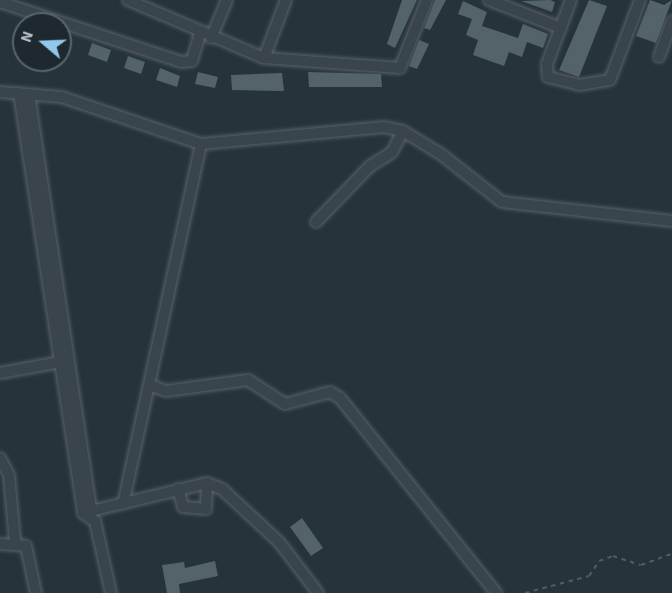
<!DOCTYPE html>
<html>
<head>
<meta charset="utf-8">
<style>
  body { margin:0 }
  #map { position:relative; width:672px; height:593px; overflow:hidden; background:#26333a; font-family:"Source Sans 3",sans-serif }
  div>[style] { position:absolute }
  [style*='--x'] { left:calc(var(--x)*1px); top:calc(var(--y)*1px); width:calc(var(--w)*1px); rotate:calc(var(--a)*1deg) }
  .building>* { inset:0; background:#54626a }
  .path>* { height:1.5px; margin-top:-0.75px; transform-origin:0; background:repeating-linear-gradient(90deg,#4c5e5d 0 4.5px,transparent 0 9px) }
  .roads { filter:drop-shadow(0 0 2px #576269) drop-shadow(0 0 2px #576269) }
  .minor>* { height:10px; margin:-5px; padding:0 5px; transform-origin:5px; border-radius:5px; background:#39444b }
  span { translate:-50% -50%; white-space:nowrap; text-align:center; line-height:1.15; -webkit-text-stroke:6px #1e292f; paint-order:stroke }
  .north { position:absolute; left:12px; top:12px; width:60px; height:60px; box-sizing:border-box; background:#1e292f; border:2px solid #5a656b; border-radius:50%; rotate:289deg; font-size:16px; font-weight:700; line-height:24px; text-align:center; color:#b5bfc6 }
  .north::after { content:''; display:block; margin:auto; width:21px; height:27px; background:#93c8ed; clip-path:polygon(50% 0,100% 100%,50% 72%,0 100%) }
</style>
</head>
<body>
<div id="map">
  <div class="building">
    <i style="clip-path:polygon(402px 0,417px 0,395px 48px,387px 44px)"></i>
    <i style="clip-path:polygon(435px 0,446px 0,430px 30px,424px 28px)"></i>
    <i style="clip-path:polygon(550px 0,555px 2px,552px 12px,521px 1px)"></i>
    <i style="clip-path:polygon(589px 0,607px 6px,579px 77px,559px 70px)"></i>
    <i style="clip-path:polygon(650px 0,664px 5px,672px 0,656px 43px,636px 36px)"></i>
    <i style="clip-path:polygon(463px 1px,487px 12px,482px 26px,518px 38px,523px 24px,548px 34px,543px 48px,527px 42px,522px 57px,509px 52px,504px 66px,473px 55px,478px 40px,466px 35px,472px 19px,458px 14px)"></i>
    <i style="clip-path:polygon(419px 40px,429px 44px,417px 69px,409px 66px)"></i>
    <i style="clip-path:polygon(92px 43px,111px 50px,107px 62px,88px 55px)"></i>
    <i style="clip-path:polygon(128px 56px,145px 62px,141px 74px,124px 68px)"></i>
    <i style="clip-path:polygon(160px 68px,180px 76px,177px 87px,156px 80px)"></i>
    <i style="clip-path:polygon(198px 72px,218px 77px,215px 88px,195px 84px)"></i>
    <i style="clip-path:polygon(308px 72px,381px 74px,382px 87px,309px 87px)"></i>
    <i style="clip-path:polygon(282px 73px,284px 91px,232px 90px,231px 75px)"></i>
    <i style="clip-path:polygon(302px 518px,323px 548px,311px 556px,290px 527px)"></i>
    <i style="clip-path:polygon(215px 561px,218px 576px,179px 584px,180px 593px,167px 593px,162px 565px,184px 562px,185px 568px)"></i>
  </div>
  <div class="path">
    <i style="--x:525;--y:593;--w:66;--a:-14.9"></i>
    <i style="--x:589;--y:576;--w:18;--a:-56"></i>
    <i style="--x:599;--y:561;--w:15;--a:-20"></i>
    <i style="--x:613;--y:556;--w:29;--a:18"></i>
    <i style="--x:641;--y:565;--w:33;--a:-20"></i>
  </div>
  <div class="roads">
    <div class="minor">
      <i style="--x:128;--y:0;--w:148;--a:23.1"></i>
      <i style="--x:264;--y:58;--w:136;--a:4.2"></i>
      <i style="--x:400;--y:68;--w:73;--a:-68.3"></i>
      <i style="--x:489;--y:0;--w:77;--a:21.3"></i>
      <i style="--x:571;--y:0;--w:68;--a:110.6"></i>
      <i style="--x:547;--y:64;--w:13;--a:86"></i>
      <i style="--x:548;--y:77;--w:32;--a:14"></i>
      <i style="--x:579;--y:85;--w:31;--a:-9"></i>
      <i style="--x:610;--y:80;--w:85;--a:-69.4"></i>
      <i style="--x:0;--y:2;--w:191;--a:18.3"></i>
      <i style="--x:181;--y:62;--w:11;--a:-5"></i>
      <i style="--x:192;--y:61;--w:29;--a:-74"></i>
      <i style="--x:211;--y:38;--w:41;--a:-67.2"></i>
      <i style="--x:659;--y:57;--w:38;--a:-70"></i>
      <i style="--x:264;--y:58;--w:62;--a:-69.2"></i>
      <i style="--x:0;--y:92;--w:62;--a:4.6"></i>
      <i style="--x:62;--y:97;--w:147;--a:18.7"></i>
      <i style="--x:201;--y:144;--w:368;--a:102.2"></i>
      <i style="--x:19;--y:93;--w:425;--a:81.3"></i>
      <i style="--x:83;--y:513;--w:14;--a:34"></i>
      <i style="--x:95;--y:521;--w:74;--a:77.5"></i>
      <i style="--x:29;--y:94;--w:422;--a:81.5"></i>
      <i style="--x:201;--y:144;--w:184;--a:-5.3"></i>
      <i style="--x:384;--y:127;--w:19;--a:12"></i>
      <i style="--x:403;--y:131;--w:46;--a:31.6"></i>
      <i style="--x:442;--y:155;--w:76;--a:38.1"></i>
      <i style="--x:502;--y:202;--w:171;--a:6.4"></i>
      <i style="--x:316;--y:222;--w:78;--a:-46"></i>
      <i style="--x:370;--y:166;--w:26;--a:-32"></i>
      <i style="--x:392;--y:152;--w:24;--a:-62"></i>
      <i style="--x:0;--y:373;--w:67;--a:-10.3"></i>
      <i style="--x:150;--y:385;--w:17;--a:21"></i>
      <i style="--x:166;--y:391;--w:83;--a:-7.6"></i>
      <i style="--x:248;--y:380;--w:44;--a:33"></i>
      <i style="--x:285;--y:404;--w:47;--a:-14.9"></i>
      <i style="--x:330;--y:392;--w:12;--a:31"></i>
      <i style="--x:340;--y:398;--w:250;--a:51.3"></i>
      <i style="--x:0;--y:458;--w:19;--a:62"></i>
      <i style="--x:9;--y:475;--w:66;--a:84.8"></i>
      <i style="--x:178;--y:489;--w:19;--a:74"></i>
      <i style="--x:183;--y:507;--w:23;--a:5"></i>
      <i style="--x:206;--y:509;--w:26;--a:-88"></i>
      <i style="--x:87;--y:512;--w:123;--a:-13.6"></i>
      <i style="--x:207;--y:483;--w:16;--a:22"></i>
      <i style="--x:222;--y:489;--w:78;--a:42.9"></i>
      <i style="--x:279;--y:542;--w:64;--a:52.6"></i>
      <i style="--x:0;--y:544;--w:26;--a:4"></i>
      <i style="--x:26;--y:546;--w:48;--a:78"></i>
    </div>
  </div>
  <div class="north">N</div>
</div>
</body>
</html>
